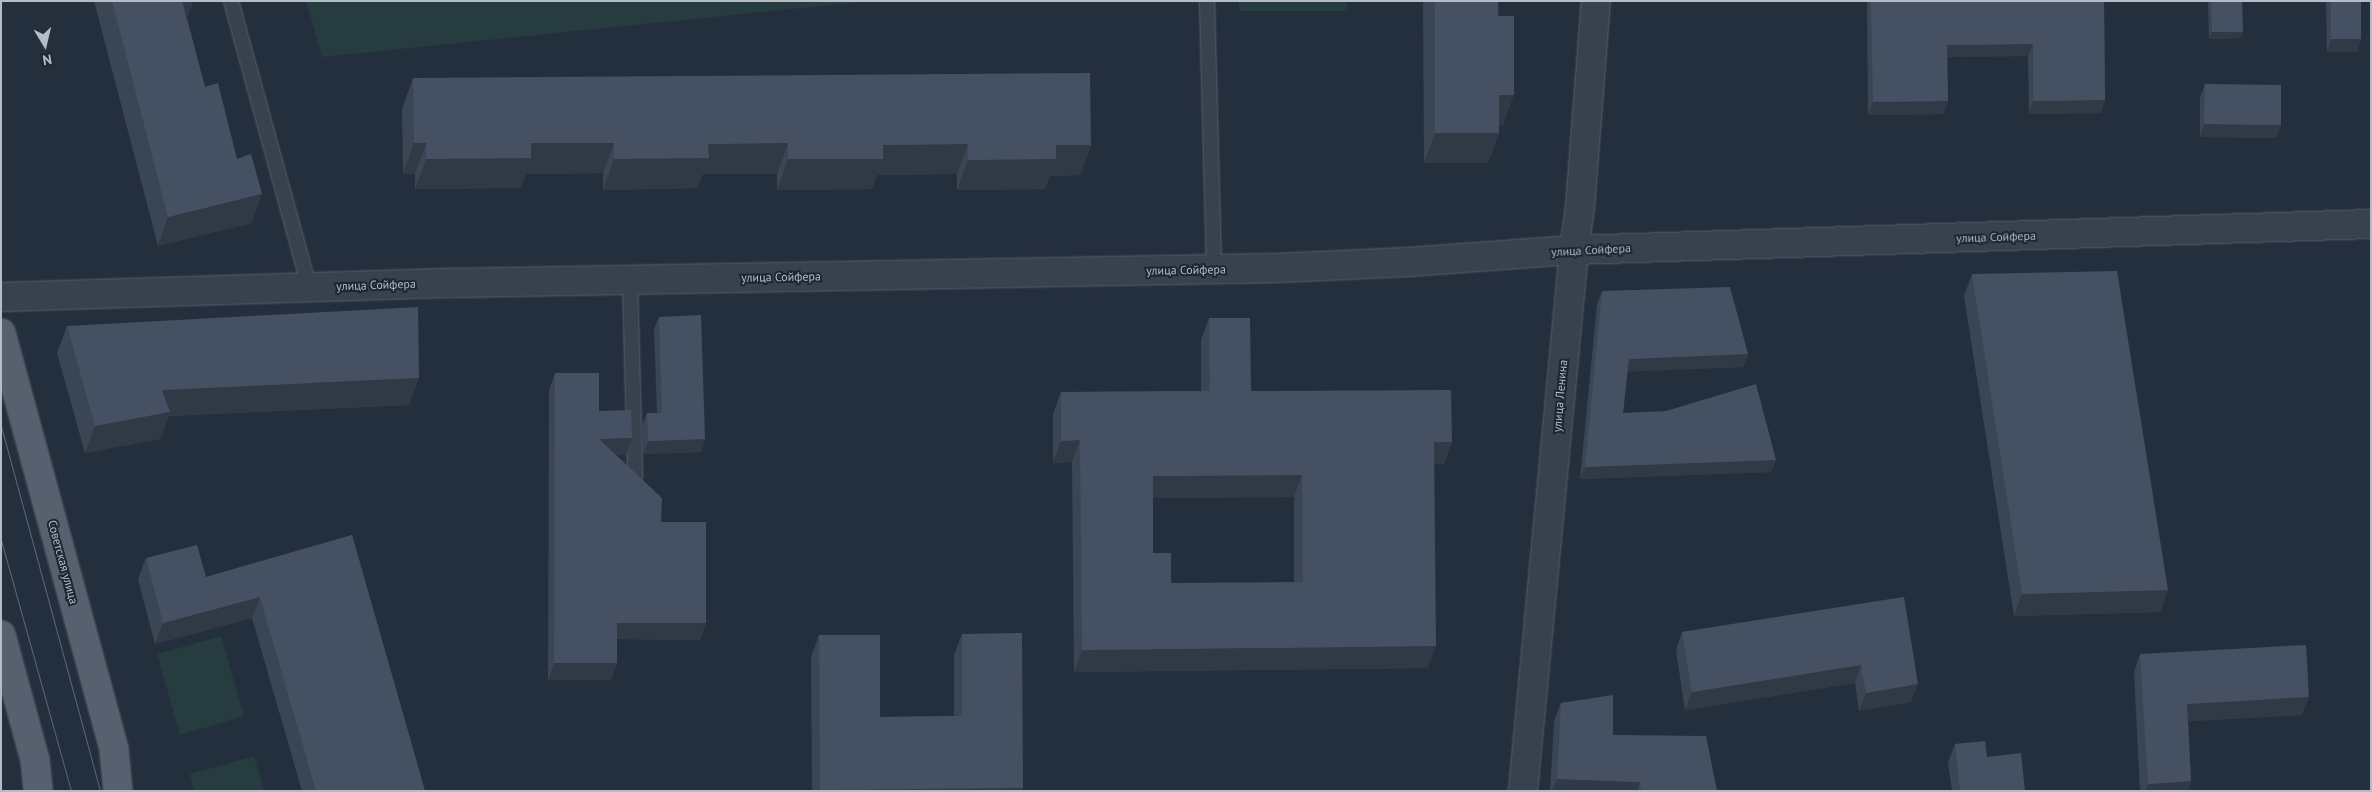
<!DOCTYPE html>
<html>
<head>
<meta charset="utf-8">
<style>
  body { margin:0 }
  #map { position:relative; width:2372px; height:792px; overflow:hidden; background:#242f3e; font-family:"PT Sans",sans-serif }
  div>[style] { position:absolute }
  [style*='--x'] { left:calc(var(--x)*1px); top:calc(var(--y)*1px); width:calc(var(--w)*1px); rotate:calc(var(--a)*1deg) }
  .green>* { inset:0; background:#263c3f }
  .roads { filter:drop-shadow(0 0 1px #565f6c) drop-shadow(0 0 1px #565f6c) }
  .service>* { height:14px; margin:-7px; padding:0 7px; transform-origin:7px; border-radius:7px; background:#38414e }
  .minor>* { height:28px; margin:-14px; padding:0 14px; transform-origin:14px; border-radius:14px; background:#38414e }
  .primary>* { height:28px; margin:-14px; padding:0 14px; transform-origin:14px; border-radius:14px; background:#56606e }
  .tram>* { height:1px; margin:-0.5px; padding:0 0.5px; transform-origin:0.5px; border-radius:0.5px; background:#5a6575 }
  .wall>* { inset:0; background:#3b4654 }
  .shaded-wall>* { inset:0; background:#303945 }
  .building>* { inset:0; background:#455162 }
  span { translate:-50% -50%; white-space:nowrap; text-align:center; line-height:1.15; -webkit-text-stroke:4px #1d2633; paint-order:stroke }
  .street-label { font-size:12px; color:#b4bcc9 }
  .frame { position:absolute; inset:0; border:2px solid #b4bcc9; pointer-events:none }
  .north { position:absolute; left:20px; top:20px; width:50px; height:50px; -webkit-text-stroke:4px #1d2633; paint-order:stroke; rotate:171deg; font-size:14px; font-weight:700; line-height:20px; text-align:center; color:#b4bcc9 }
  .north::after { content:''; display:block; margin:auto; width:18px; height:22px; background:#b4bcc9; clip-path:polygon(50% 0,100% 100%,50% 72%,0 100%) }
</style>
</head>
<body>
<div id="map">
  <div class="green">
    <i style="clip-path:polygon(306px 1px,870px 1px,322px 57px)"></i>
    <i style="clip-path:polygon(1239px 1px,1347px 1px,1347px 11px,1239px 11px)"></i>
    <i style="clip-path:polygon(221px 636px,244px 716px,180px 735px,157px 654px)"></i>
    <i style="clip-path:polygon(254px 756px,264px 791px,194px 791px,190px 774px)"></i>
  </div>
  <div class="roads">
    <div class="service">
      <i style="--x:231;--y:1;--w:296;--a:74.7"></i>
      <i style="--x:1207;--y:1;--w:269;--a:88.5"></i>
      <i style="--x:630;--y:280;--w:196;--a:88.5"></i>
    </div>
    <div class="minor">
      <i style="--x:1;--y:297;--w:454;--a:-1.8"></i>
      <i style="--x:455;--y:283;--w:823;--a:-1.04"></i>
      <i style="--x:1278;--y:268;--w:131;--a:-2.6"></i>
      <i style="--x:1409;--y:262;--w:165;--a:-4.2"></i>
      <i style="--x:1574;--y:250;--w:797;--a:-1.87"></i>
      <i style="--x:1523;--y:791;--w:543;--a:-84.61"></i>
      <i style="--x:1574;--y:250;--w:43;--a:-82.1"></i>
      <i style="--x:1580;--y:207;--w:207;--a:-85.6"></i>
    </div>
    <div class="primary">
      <i style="--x:1;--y:333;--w:432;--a:74.8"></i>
      <i style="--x:114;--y:750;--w:41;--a:84.4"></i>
      <i style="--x:1;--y:635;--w:130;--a:74.8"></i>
      <i style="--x:35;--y:760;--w:31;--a:84"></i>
    </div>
  </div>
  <div class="tram">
    <i style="--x:1;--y:426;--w:378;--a:74.8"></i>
    <i style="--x:1;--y:540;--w:261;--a:74.4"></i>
  </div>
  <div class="wall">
    <i style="clip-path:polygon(94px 1px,193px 1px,187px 18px,205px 87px,237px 159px,252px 223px,158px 246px)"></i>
    <i style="clip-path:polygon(1423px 1px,1498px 1px,1503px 125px,1499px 125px,1499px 133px,1488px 163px,1424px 163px)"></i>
    <i style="clip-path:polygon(1867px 1px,2104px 1px,2105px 100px,2101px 113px,2029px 114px,2028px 56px,1947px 57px,1948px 101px,1943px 114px,1868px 115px)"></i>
    <i style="clip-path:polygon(2208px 1px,2242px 1px,2240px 38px,2209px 39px)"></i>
    <i style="clip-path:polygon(2326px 1px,2361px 1px,2361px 39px,2357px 52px,2327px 52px)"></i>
    <i style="clip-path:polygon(413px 78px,1091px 145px,1080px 175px,1050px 176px,1045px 189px,957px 190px,957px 174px,877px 175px,872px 189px,777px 190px,777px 174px,703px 174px,697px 188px,603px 190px,603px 173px,526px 174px,520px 188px,415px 189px,415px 174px,403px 174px,402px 109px)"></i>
    <i style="clip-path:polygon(2205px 84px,2281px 125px,2276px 138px,2200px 137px,2200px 97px)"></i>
    <i style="clip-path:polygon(1972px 274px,2168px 590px,2160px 612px,2014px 616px,1964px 296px)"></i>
    <i style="clip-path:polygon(1602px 291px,1748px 354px,1743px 367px,1627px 371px,1623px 413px,1776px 460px,1771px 472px,1580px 479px,1597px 304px)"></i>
    <i style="clip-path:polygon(659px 317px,705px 439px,701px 452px,643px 454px,642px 426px,647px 413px,657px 413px,654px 329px)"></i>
    <i style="clip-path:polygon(evenodd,1209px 318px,1251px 391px,1452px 442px,1444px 464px,1434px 464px,1428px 668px,1074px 672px,1072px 462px,1053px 463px,1053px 414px,1061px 392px,1201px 391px,1201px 340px,1209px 318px,1294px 497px,1294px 583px,1171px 583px,1153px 553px,1153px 498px,1294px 497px)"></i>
    <i style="clip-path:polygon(67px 326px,409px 405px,169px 416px,160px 439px,85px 453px,57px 353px)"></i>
    <i style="clip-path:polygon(555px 373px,599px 411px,626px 455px,616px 455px,661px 522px,706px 623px,700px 640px,617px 639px,617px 663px,611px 680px,548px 680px,549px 390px)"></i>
    <i style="clip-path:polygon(352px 535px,425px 791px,302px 791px,252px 618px,155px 644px,138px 579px,146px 558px,206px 577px)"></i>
    <i style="clip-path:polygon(1904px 597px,1911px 702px,1859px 711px,1855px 683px,1685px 710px,1676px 650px,1682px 632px)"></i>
    <i style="clip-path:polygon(962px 634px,1022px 791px,812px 791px,811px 657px,819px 635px,880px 717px,954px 716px,954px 655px)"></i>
    <i style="clip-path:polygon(2140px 654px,2302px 715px,2188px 721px,2191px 781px,2188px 791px,2140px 791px,2134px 672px)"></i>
    <i style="clip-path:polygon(1561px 703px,1613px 735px,1717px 791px,1550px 791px,1554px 721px)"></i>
    <i style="clip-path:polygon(1955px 744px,1987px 757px,2025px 791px,1952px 791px,1948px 762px)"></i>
  </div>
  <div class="shaded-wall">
    <i style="clip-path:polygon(181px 1px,193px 1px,185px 24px)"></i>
    <i style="clip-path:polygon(2212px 32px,2243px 32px,2240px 38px,2209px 39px)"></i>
    <i style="clip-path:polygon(2331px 39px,2361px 39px,2357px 52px,2327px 52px)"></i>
    <i style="clip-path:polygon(2033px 44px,2028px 56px,1942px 57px,1947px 45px)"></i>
    <i style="clip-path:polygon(1499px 95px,1514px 95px,1503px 125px,1488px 125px)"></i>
    <i style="clip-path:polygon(2105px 100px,2101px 113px,2029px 114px,2033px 101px)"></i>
    <i style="clip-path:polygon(1948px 101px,1943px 114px,1868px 115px,1873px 102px)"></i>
    <i style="clip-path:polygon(2204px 124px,2281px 125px,2276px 138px,2200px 137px)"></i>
    <i style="clip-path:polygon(1435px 133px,1499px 133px,1488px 163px,1424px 163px)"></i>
    <i style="clip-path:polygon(414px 143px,426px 143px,415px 174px,403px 174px)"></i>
    <i style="clip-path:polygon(531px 143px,614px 143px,603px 173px,526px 174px,520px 188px,415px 189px,426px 159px)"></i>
    <i style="clip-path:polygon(788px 143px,777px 174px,703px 174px,697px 188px,603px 190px,614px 159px,708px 144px)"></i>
    <i style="clip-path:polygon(968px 144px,957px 174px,877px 175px,872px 189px,777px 190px,788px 159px,883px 145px)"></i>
    <i style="clip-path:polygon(1056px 145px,1091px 145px,1080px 175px,1050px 176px,1045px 189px,957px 190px,968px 160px)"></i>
    <i style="clip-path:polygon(262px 194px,252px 223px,158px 246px,168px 217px)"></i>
    <i style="clip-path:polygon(1748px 354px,1743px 367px,1624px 372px,1629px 359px)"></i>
    <i style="clip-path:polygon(419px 378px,409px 405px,169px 416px,160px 439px,85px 453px,95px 426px,162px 390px)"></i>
    <i style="clip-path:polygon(632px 438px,626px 455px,593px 456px,599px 439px)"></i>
    <i style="clip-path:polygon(705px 439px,701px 452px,643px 454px,648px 441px)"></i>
    <i style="clip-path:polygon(1080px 440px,1072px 462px,1053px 463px,1061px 441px)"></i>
    <i style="clip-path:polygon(1434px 442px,1452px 442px,1444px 464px,1426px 464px)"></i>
    <i style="clip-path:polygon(1776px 460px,1771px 472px,1580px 479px,1585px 467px)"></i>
    <i style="clip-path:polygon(1302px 475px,1294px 497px,1145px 498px,1153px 476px)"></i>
    <i style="clip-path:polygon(2168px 590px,2160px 612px,2014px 616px,2022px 594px)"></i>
    <i style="clip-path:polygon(260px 597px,252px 618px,155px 644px,163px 623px)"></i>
    <i style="clip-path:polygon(617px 623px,706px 623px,700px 640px,611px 639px)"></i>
    <i style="clip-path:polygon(1436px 646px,1428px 668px,1074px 672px,1082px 650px)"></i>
    <i style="clip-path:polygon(554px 663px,617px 663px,611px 680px,548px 680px)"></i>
    <i style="clip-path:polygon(1861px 665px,1855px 683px,1685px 710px,1692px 692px)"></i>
    <i style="clip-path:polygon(1918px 684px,1911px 702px,1859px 711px,1866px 693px)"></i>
    <i style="clip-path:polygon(2309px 697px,2302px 715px,2180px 722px,2187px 704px)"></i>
    <i style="clip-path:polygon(1557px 779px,1640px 782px,1637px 791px,1552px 791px)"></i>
    <i style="clip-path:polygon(2191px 781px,2188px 791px,2145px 791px,2148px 784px)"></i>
    <i style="clip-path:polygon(1023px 788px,1022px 791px,820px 791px,820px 790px)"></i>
  </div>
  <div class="building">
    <i style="clip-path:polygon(112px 1px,182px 1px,205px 87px,218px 83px,237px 159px,251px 154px,262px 194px,168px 217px)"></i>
    <i style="clip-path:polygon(1435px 1px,1498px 1px,1498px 16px,1514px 16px,1514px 95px,1499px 95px,1499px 133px,1435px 133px)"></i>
    <i style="clip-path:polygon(1871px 1px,2104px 1px,2105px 100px,2033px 101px,2033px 44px,1947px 45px,1948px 101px,1873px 102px)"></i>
    <i style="clip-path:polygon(2211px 1px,2242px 1px,2243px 32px,2212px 32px)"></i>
    <i style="clip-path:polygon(2331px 1px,2361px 1px,2361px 39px,2331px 39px)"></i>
    <i style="clip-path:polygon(1090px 73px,1091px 145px,1056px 145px,1056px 159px,968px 160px,968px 144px,883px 145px,883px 159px,788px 159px,788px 143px,708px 144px,709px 158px,614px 159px,614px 143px,531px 143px,531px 158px,426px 159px,426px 143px,414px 143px,413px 78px)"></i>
    <i style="clip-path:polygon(2205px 84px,2281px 85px,2281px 125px,2204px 124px)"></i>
    <i style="clip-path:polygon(2117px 271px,2168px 590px,2022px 594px,1972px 274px)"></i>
    <i style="clip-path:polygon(1730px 287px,1748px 354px,1629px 359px,1623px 413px,1666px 411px,1756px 384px,1776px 460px,1585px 467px,1602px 291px)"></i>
    <i style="clip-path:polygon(418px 307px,419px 378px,162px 390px,170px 412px,95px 426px,67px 326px)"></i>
    <i style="clip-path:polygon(701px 315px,705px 439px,648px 441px,647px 413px,662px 413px,659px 317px)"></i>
    <i style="clip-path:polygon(evenodd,1209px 318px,1250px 318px,1251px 391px,1451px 390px,1452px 442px,1434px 442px,1436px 646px,1082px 650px,1080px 440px,1061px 441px,1061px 392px,1210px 391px,1209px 318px,1302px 475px,1303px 582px,1171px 583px,1171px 553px,1153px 553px,1153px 476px,1302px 475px)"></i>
    <i style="clip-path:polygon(555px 373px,599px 373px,599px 411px,631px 410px,632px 438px,599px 439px,662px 498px,661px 522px,706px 522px,706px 623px,617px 623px,617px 663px,554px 663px)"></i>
    <i style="clip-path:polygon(352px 535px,425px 791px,316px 791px,260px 597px,163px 623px,146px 558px,197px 545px,206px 577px)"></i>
    <i style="clip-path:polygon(1904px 597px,1918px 684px,1866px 693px,1861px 665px,1692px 692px,1682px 632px)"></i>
    <i style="clip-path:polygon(1022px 633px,1023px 788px,820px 790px,819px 635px,880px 635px,880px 717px,962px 716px,962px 634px)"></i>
    <i style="clip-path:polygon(2306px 645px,2309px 697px,2187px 704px,2191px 781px,2148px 784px,2140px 654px)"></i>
    <i style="clip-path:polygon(1613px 695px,1613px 735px,1706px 736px,1717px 791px,1641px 791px,1640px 782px,1557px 779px,1561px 703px)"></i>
    <i style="clip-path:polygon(1985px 741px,1987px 757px,2021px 753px,2025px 791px,1960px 791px,1955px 744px)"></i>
  </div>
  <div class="street-label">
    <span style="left:1996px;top:237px;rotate:-2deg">улица Сойфера</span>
    <span style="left:1591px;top:250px;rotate:-3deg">улица Сойфера</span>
    <span style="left:1186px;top:270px;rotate:-1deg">улица Сойфера</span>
    <span style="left:781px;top:277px;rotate:-1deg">улица Сойфера</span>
    <span style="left:376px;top:285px;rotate:-2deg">улица Сойфера</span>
    <span style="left:1560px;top:396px;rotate:-85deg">улица Ленина</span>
    <span style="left:63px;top:562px;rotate:75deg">Советская улица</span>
  </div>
  <div class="frame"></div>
  <div class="north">N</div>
</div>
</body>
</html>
